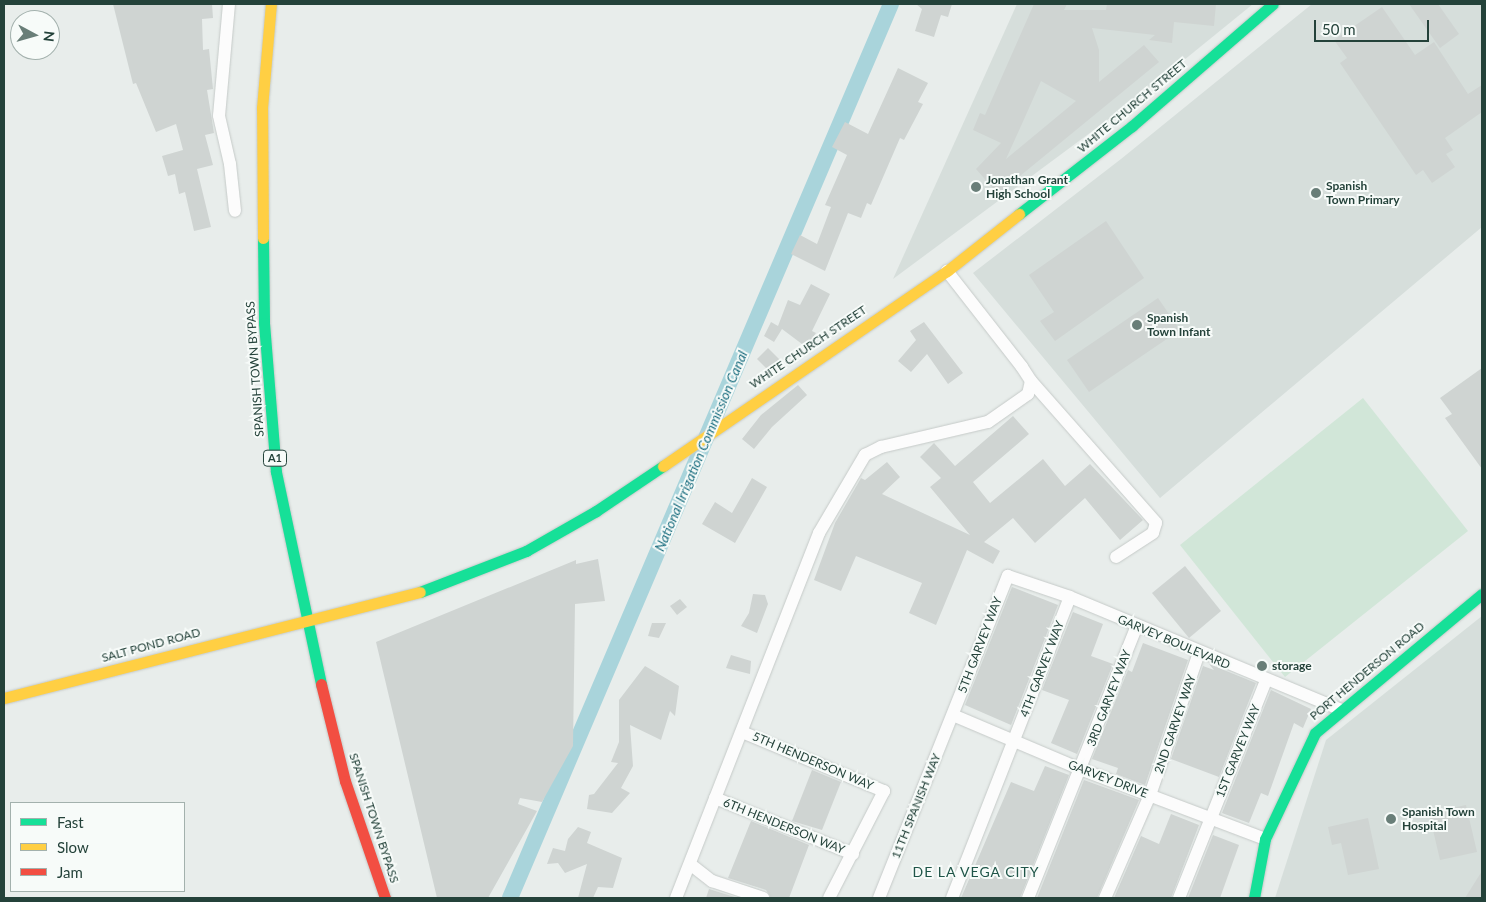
<!DOCTYPE html>
<html>
<head>
<meta charset="utf-8">
<style>
  body { margin:0 }
  #map { position:relative; width:1486px; height:902px; overflow:hidden; background:#e8edeb; font-family:Lato,sans-serif }
  div>[style] { position:absolute }
  [style*='--x'] { left:calc(var(--x)*1px); top:calc(var(--y)*1px); width:calc(var(--w)*1px); rotate:calc(var(--a)*1deg) }
  .built>* { inset:0; background:#d6dedb }
  .green>* { inset:0; background:#d1e6d8 }
  .canal>* { height:16px; margin:-8px; padding:0 8px; transform-origin:8px; border-radius:8px; background:#a9d4db }
  .building>* { inset:0; background:#cfd4d2 }
  .roads { filter:drop-shadow(0 0 1px #c5cac8) drop-shadow(0 0 1px #c5cac8) }
  .street>* { height:12px; margin:-6px; padding:0 6px; transform-origin:6px; border-radius:6px; background:#fcfcfc }
  .fast>* { height:11px; margin:-5.5px; padding:0 5.5px; transform-origin:5.5px; border-radius:5.5px; background:#16e098 }
  .slow>* { height:11px; margin:-5.5px; padding:0 5.5px; transform-origin:5.5px; border-radius:5.5px; background:#ffcf43 }
  .jam>* { height:11px; margin:-5.5px; padding:0 5.5px; transform-origin:5.5px; border-radius:5.5px; background:#f24e42 }
  .dots>* { width:14px; height:14px; translate:-50% -50%; box-sizing:border-box; border:2px solid #f7fbf9; border-radius:50% }
  span { translate:-50% -50%; white-space:nowrap; text-align:center; line-height:1.15; -webkit-text-stroke:4px #f7fbf9; paint-order:stroke }
  .shield-label span { padding:1px 4px; background:#f7fbf9; border:1px solid; border-radius:4px; -webkit-text-stroke-width:0 }
  .shield-label { font-size:11px; color:#24423a; font-weight:700 }
  .street-label { font-size:12px; color:#24423a }
  .poi-label { font-size:12px; color:#24423a; font-weight:700 }
  .left { translate:0 -50%; text-align:left }
  .water-label { font-size:14px; color:#1c6f80; font-style:italic }
  .neighbourhood-label { font-size:14px; color:#1f5548; letter-spacing:1px }
  .frame { position:absolute; inset:0; border:5px solid #24423a; pointer-events:none }
  .legend { position:absolute; left:10px; top:802px; width:175px; height:90px; box-sizing:border-box; background:#f7fbf9; border:1px solid #a3b1ad; margin:0; padding:6px 9px; list-style:none; font-size:15px; color:#24423a }
  .legend li { display:flex; align-items:center; gap:10px; height:25px }
  .legend b { width:25px; border:1px solid #a3b1ad }
  .north { position:absolute; left:10px; top:10px; width:50px; height:50px; box-sizing:border-box; background:#f7fbf9; border:1px solid #a3b1ad; border-radius:50%; rotate:96deg; font-size:14px; font-weight:700; line-height:20px; text-align:center; color:#24423a }
  .north::after { content:''; display:block; margin:auto; width:18px; height:22px; background:#697e78; clip-path:polygon(50% 0,100% 100%,50% 72%,0 100%) }
  .scale { position:absolute; left:1314px; top:20px; width:115px; height:22px; box-sizing:border-box; border:2px solid #24423a; border-top:0; padding-left:6px; font-size:15px; line-height:18px; white-space:nowrap; color:#24423a; -webkit-text-stroke:4px #f7fbf9; paint-order:stroke }
</style>
</head>
<body>
<div id="map">
  <div class="built">
    <i style="clip-path:polygon(1017px 4px,1253px 4px,1141px 95px,893px 279px)"></i>
    <i style="clip-path:polygon(1312px 4px,1482px 4px,1482px 227px,1160px 498px,973px 273px,1121px 159px)"></i>
    <i style="clip-path:polygon(1482px 616px,1482px 898px,1275px 898px,1326px 740px)"></i>
  </div>
  <div class="green">
    <i style="clip-path:polygon(1363px 398px,1468px 531px,1285px 677px,1180px 545px)"></i>
  </div>
  <div class="canal">
    <i style="--x:510;--y:898;--w:972;--a:-66.92"></i>
  </div>
  <div class="building">
    <i style="clip-path:polygon(113px 4px,212px 4px,213px 18px,202px 19px,203px 50px,209px 49px,213px 89px,207px 90px,214px 133px,205px 135px,213px 165px,197px 169px,211px 227px,194px 231px,185px 192px,179px 194px,175px 174px,168px 176px,162px 156px,183px 150px,176px 124px,156px 132px,136px 83px,133px 84px)"></i>
    <i style="clip-path:polygon(916px 4px,952px 4px,948px 17px,941px 15px,934px 37px,915px 31px,922px 9px)"></i>
    <i style="clip-path:polygon(evenodd,1034px 4px,1067px 4px,1064px 10px,1106px 10px,1107px 4px,1216px 4px,1214px 26px,1174px 22px,1172px 43px,1149px 40px,1155px 35px,1092px 28px,1099px 50px,1099px 82px,1144px 45px,1159px 62px,998px 194px,976px 169px,1001px 143px,973px 130px,980px 113px,985px 115px,1034px 4px,1041px 81px,1076px 101px,1006px 159px,1021px 126px,1041px 81px)"></i>
    <i style="clip-path:polygon(1409px 4px,1438px 4px,1459px 34px,1440px 48px)"></i>
    <i style="clip-path:polygon(1382px 7px,1415px 55px,1434px 42px,1468px 94px,1482px 85px,1482px 112px,1445px 138px,1453px 150px,1446px 154px,1455px 167px,1432px 183px,1423px 170px,1416px 175px,1340px 63px,1347px 58px,1334px 40px)"></i>
    <i style="clip-path:polygon(898px 68px,928px 83px,918px 102px,923px 104px,904px 140px,900px 138px,871px 205px,867px 203px,861px 218px,848px 213px,825px 271px,791px 254px,800px 235px,817px 244px,831px 207px,825px 205px,847px 155px,832px 147px,845px 122px,868px 134px)"></i>
    <i style="clip-path:polygon(1106px 221px,1144px 278px,1055px 341px,1040px 321px,1054px 312px,1029px 275px)"></i>
    <i style="clip-path:polygon(811px 284px,830px 294px,812px 331px,816px 333px,806px 347px,782px 329px,774px 342px,764px 336px,771px 322px,778px 326px,788px 300px,800px 305px)"></i>
    <i style="clip-path:polygon(1158px 298px,1180px 330px,1089px 392px,1067px 360px)"></i>
    <i style="clip-path:polygon(924px 322px,963px 373px,948px 384px,927px 354px,911px 372px,898px 361px,916px 340px,910px 331px)"></i>
    <i style="clip-path:polygon(768px 348px,782px 362px,771px 373px,757px 359px)"></i>
    <i style="clip-path:polygon(1482px 368px,1482px 469px,1445px 418px,1452px 414px,1440px 398px)"></i>
    <i style="clip-path:polygon(798px 385px,807px 395px,772px 427px,754px 449px,742px 439px,761px 415px)"></i>
    <i style="clip-path:polygon(1013px 416px,1029px 434px,973px 482px,990px 503px,1043px 459px,1065px 486px,1090px 464px,1143px 520px,1120px 540px,1085px 498px,1035px 543px,1013px 518px,984px 542px,1000px 551px,993px 564px,967px 550px,936px 625px,909px 613px,922px 583px,856px 556px,841px 591px,814px 580px,835px 523px,861px 478px,865px 480px,887px 462px,900px 477px,882px 494px,970px 535px,930px 487px,941px 478px,920px 457px,934px 443px,955px 466px)"></i>
    <i style="clip-path:polygon(752px 478px,767px 487px,735px 543px,702px 524px,715px 502px,732px 513px)"></i>
    <i style="clip-path:polygon(598px 559px,605px 601px,575px 604px,573px 746px,542px 802px,520px 798px,518px 804px,537px 811px,488px 898px,437px 898px,376px 642px,576px 560px,576px 564px)"></i>
    <i style="clip-path:polygon(1185px 566px,1221px 611px,1189px 638px,1152px 593px)"></i>
    <i style="clip-path:polygon(1012px 587px,1058px 605px,1011px 725px,965px 705px)"></i>
    <i style="clip-path:polygon(753px 594px,765px 595px,768px 604px,757px 633px,741px 626px,749px 613px)"></i>
    <i style="clip-path:polygon(680px 599px,687px 607px,677px 615px,670px 606px)"></i>
    <i style="clip-path:polygon(1073px 612px,1103px 624px,1091px 656px,1113px 664px,1077px 754px,1051px 743px,1069px 700px,1042px 690px)"></i>
    <i style="clip-path:polygon(652px 623px,666px 623px,659px 638px,648px 636px)"></i>
    <i style="clip-path:polygon(1143px 643px,1188px 660px,1145px 785px,1116px 774px,1118px 768px,1092px 759px,1128px 670px,1132px 672px)"></i>
    <i style="clip-path:polygon(731px 655px,751px 661px,750px 674px,726px 668px)"></i>
    <i style="clip-path:polygon(1209px 664px,1256px 683px,1219px 777px,1171px 759px,1203px 666px,1214px 670px)"></i>
    <i style="clip-path:polygon(645px 666px,679px 686px,675px 716px,670px 711px,661px 740px,630px 725px,633px 766px,621px 788px,630px 793px,612px 813px,587px 809px,589px 795px,594px 794px,618px 763px,611px 762px,619px 742px,619px 700px)"></i>
    <i style="clip-path:polygon(1271px 690px,1311px 709px,1303px 728px,1294px 723px,1268px 796px,1261px 793px,1249px 823px,1222px 813px)"></i>
    <i style="clip-path:polygon(1045px 766px,1069px 775px,1020px 898px,961px 898px,1011px 782px,1034px 791px)"></i>
    <i style="clip-path:polygon(812px 770px,841px 782px,822px 830px,792px 821px)"></i>
    <i style="clip-path:polygon(1084px 780px,1139px 800px,1097px 898px,1037px 898px)"></i>
    <i style="clip-path:polygon(1466px 805px,1477px 852px,1440px 860px,1429px 813px)"></i>
    <i style="clip-path:polygon(1171px 814px,1199px 825px,1171px 898px,1114px 898px,1141px 836px,1159px 844px)"></i>
    <i style="clip-path:polygon(1368px 818px,1379px 869px,1348px 875px,1341px 843px,1332px 845px,1328px 827px)"></i>
    <i style="clip-path:polygon(751px 821px,809px 845px,789px 898px,771px 898px,766px 890px,728px 878px)"></i>
    <i style="clip-path:polygon(578px 827px,591px 832px,587px 843px,622px 858px,613px 888px,598px 887px,593px 898px,578px 898px,587px 864px,565px 873px,558px 863px,547px 864px,553px 848px,565px 851px,568px 839px)"></i>
    <i style="clip-path:polygon(1213px 835px,1239px 845px,1220px 898px,1188px 898px)"></i>
    <i style="clip-path:polygon(1482px 871px,1482px 898px,1465px 898px)"></i>
    <i style="clip-path:polygon(709px 889px,738px 898px,706px 898px)"></i>
  </div>
  <div class="roads">
    <div class="street">
      <i style="--x:229;--y:4;--w:112;--a:95.1"></i>
      <i style="--x:219;--y:116;--w:49;--a:77.1"></i>
      <i style="--x:230;--y:164;--w:47;--a:83.9"></i>
      <i style="--x:1031;--y:381;--w:189;--a:48.6"></i>
      <i style="--x:1156;--y:523;--w:10;--a:107"></i>
      <i style="--x:1153;--y:533;--w:44;--a:147"></i>
      <i style="--x:953;--y:715;--w:138;--a:23"></i>
      <i style="--x:1080;--y:769;--w:198;--a:20.7"></i>
      <i style="--x:742;--y:732;--w:154;--a:22.6"></i>
      <i style="--x:884;--y:791;--w:120;--a:117.2"></i>
      <i style="--x:715;--y:798;--w:149;--a:22.1"></i>
      <i style="--x:690;--y:864;--w:28;--a:38"></i>
      <i style="--x:712;--y:881;--w:54;--a:18.4"></i>
      <i style="--x:676;--y:898;--w:392;--a:-68.6"></i>
      <i style="--x:819;--y:533;--w:91;--a:-59.5"></i>
      <i style="--x:865;--y:455;--w:18;--a:-27"></i>
      <i style="--x:881;--y:447;--w:110;--a:-13.2"></i>
      <i style="--x:988;--y:422;--w:49;--a:-35"></i>
      <i style="--x:1028;--y:394;--w:13;--a:-77"></i>
      <i style="--x:1031;--y:381;--w:17;--a:-123"></i>
      <i style="--x:1022;--y:367;--w:122;--a:-128"></i>
      <i style="--x:879;--y:898;--w:347;--a:-68.2"></i>
      <i style="--x:1008;--y:576;--w:65;--a:18.7"></i>
      <i style="--x:1070;--y:597;--w:294;--a:22.6"></i>
      <i style="--x:952;--y:898;--w:323;--a:-68.6"></i>
      <i style="--x:1028;--y:898;--w:293;--a:-68.2"></i>
      <i style="--x:1105;--y:898;--w:112;--a:-66.4"></i>
      <i style="--x:1150;--y:795;--w:150;--a:-71"></i>
      <i style="--x:1179;--y:898;--w:234;--a:-68.2"></i>
    </div>
    <div class="fast">
      <i style="--x:1019;--y:214;--w:143;--a:-37.9"></i>
      <i style="--x:1132;--y:126;--w:186;--a:-40.9"></i>
      <i style="--x:263;--y:238;--w:85;--a:89.3"></i>
      <i style="--x:264;--y:323;--w:149;--a:85.4"></i>
      <i style="--x:276;--y:472;--w:217;--a:78"></i>
      <i style="--x:420;--y:592;--w:114;--a:-21.1"></i>
      <i style="--x:526;--y:551;--w:81;--a:-29.7"></i>
      <i style="--x:596;--y:511;--w:81;--a:-33.9"></i>
      <i style="--x:1254;--y:898;--w:60;--a:-79.4"></i>
      <i style="--x:1265;--y:839;--w:117;--a:-64.7"></i>
      <i style="--x:1315;--y:733;--w:217;--a:-39.8"></i>
    </div>
    <div class="slow">
      <i style="--x:263;--y:238;--w:130;--a:-90.4"></i>
      <i style="--x:262;--y:108;--w:104;--a:-85.1"></i>
      <i style="--x:663;--y:466;--w:345;--a:-34.5"></i>
      <i style="--x:947;--y:271;--w:92;--a:-38.4"></i>
      <i style="--x:4;--y:698;--w:429;--a:-14.3"></i>
    </div>
    <div class="jam">
      <i style="--x:321;--y:684;--w:100;--a:76.1"></i>
      <i style="--x:345;--y:781;--w:124;--a:71.1"></i>
    </div>
  </div>
  <div class="dots">
    <i style="left:976px;top:187px;background:#697e78"></i>
    <i style="left:1316px;top:193px;background:#697e78"></i>
    <i style="left:1137px;top:325px;background:#697e78"></i>
    <i style="left:1262px;top:666px;background:#697e78"></i>
    <i style="left:1391px;top:819px;background:#697e78"></i>
  </div>
  <div class="shield-label">
    <span style="left:275px;top:458px">A1</span>
  </div>
  <div class="street-label">
    <span style="left:1132px;top:106px;rotate:-40deg">WHITE CHURCH STREET</span>
    <span style="left:808px;top:347px;rotate:-34deg">WHITE CHURCH STREET</span>
    <span style="left:255px;top:369px;rotate:-94deg">SPANISH TOWN BYPASS</span>
    <span style="left:1174px;top:642px;rotate:23deg">GARVEY BOULEVARD</span>
    <span style="left:151px;top:645px;rotate:-15deg">SALT POND ROAD</span>
    <span style="left:980px;top:645px;rotate:-69deg">5TH GARVEY WAY</span>
    <span style="left:1042px;top:669px;rotate:-69deg">4TH GARVEY WAY</span>
    <span style="left:1367px;top:671px;rotate:-40deg">PORT HENDERSON ROAD</span>
    <span style="left:1109px;top:698px;rotate:-69deg">3RD GARVEY WAY</span>
    <span style="left:1175px;top:724px;rotate:-71deg">2ND GARVEY WAY</span>
    <span style="left:1238px;top:751px;rotate:-68deg">1ST GARVEY WAY</span>
    <span style="left:813px;top:761px;rotate:23deg">5TH HENDERSON WAY</span>
    <span style="left:1108px;top:779px;rotate:21deg">GARVEY DRIVE</span>
    <span style="left:916px;top:806px;rotate:-68deg">11TH SPANISH WAY</span>
    <span style="left:374px;top:818px;rotate:72deg">SPANISH TOWN BYPASS</span>
    <span style="left:784px;top:826px;rotate:22deg">6TH HENDERSON WAY</span>
  </div>
  <div class="poi-label">
    <span class="left" style="left:986px;top:187px">Jonathan Grant<br>High School</span>
    <span class="left" style="left:1326px;top:193px">Spanish<br>Town Primary</span>
    <span class="left" style="left:1147px;top:325px">Spanish<br>Town Infant</span>
    <span class="left" style="left:1272px;top:666px">storage</span>
    <span class="left" style="left:1402px;top:819px">Spanish Town<br>Hospital</span>
  </div>
  <div class="water-label">
    <span style="left:701px;top:451px;rotate:-67deg">National Irrigation Commission Canal</span>
  </div>
  <div class="neighbourhood-label">
    <span style="left:976px;top:872px">DE LA VEGA CITY</span>
  </div>
  <div class="frame"></div>
  <ul class="legend">
  <li><b style="height:6px;background:#16e098"></b>Fast</li>
  <li><b style="height:6px;background:#ffcf43"></b>Slow</li>
  <li><b style="height:6px;background:#f24e42"></b>Jam</li>
  </ul>
  <div class="north">N</div>
  <div class="scale">50 m</div>
</div>
</body>
</html>
